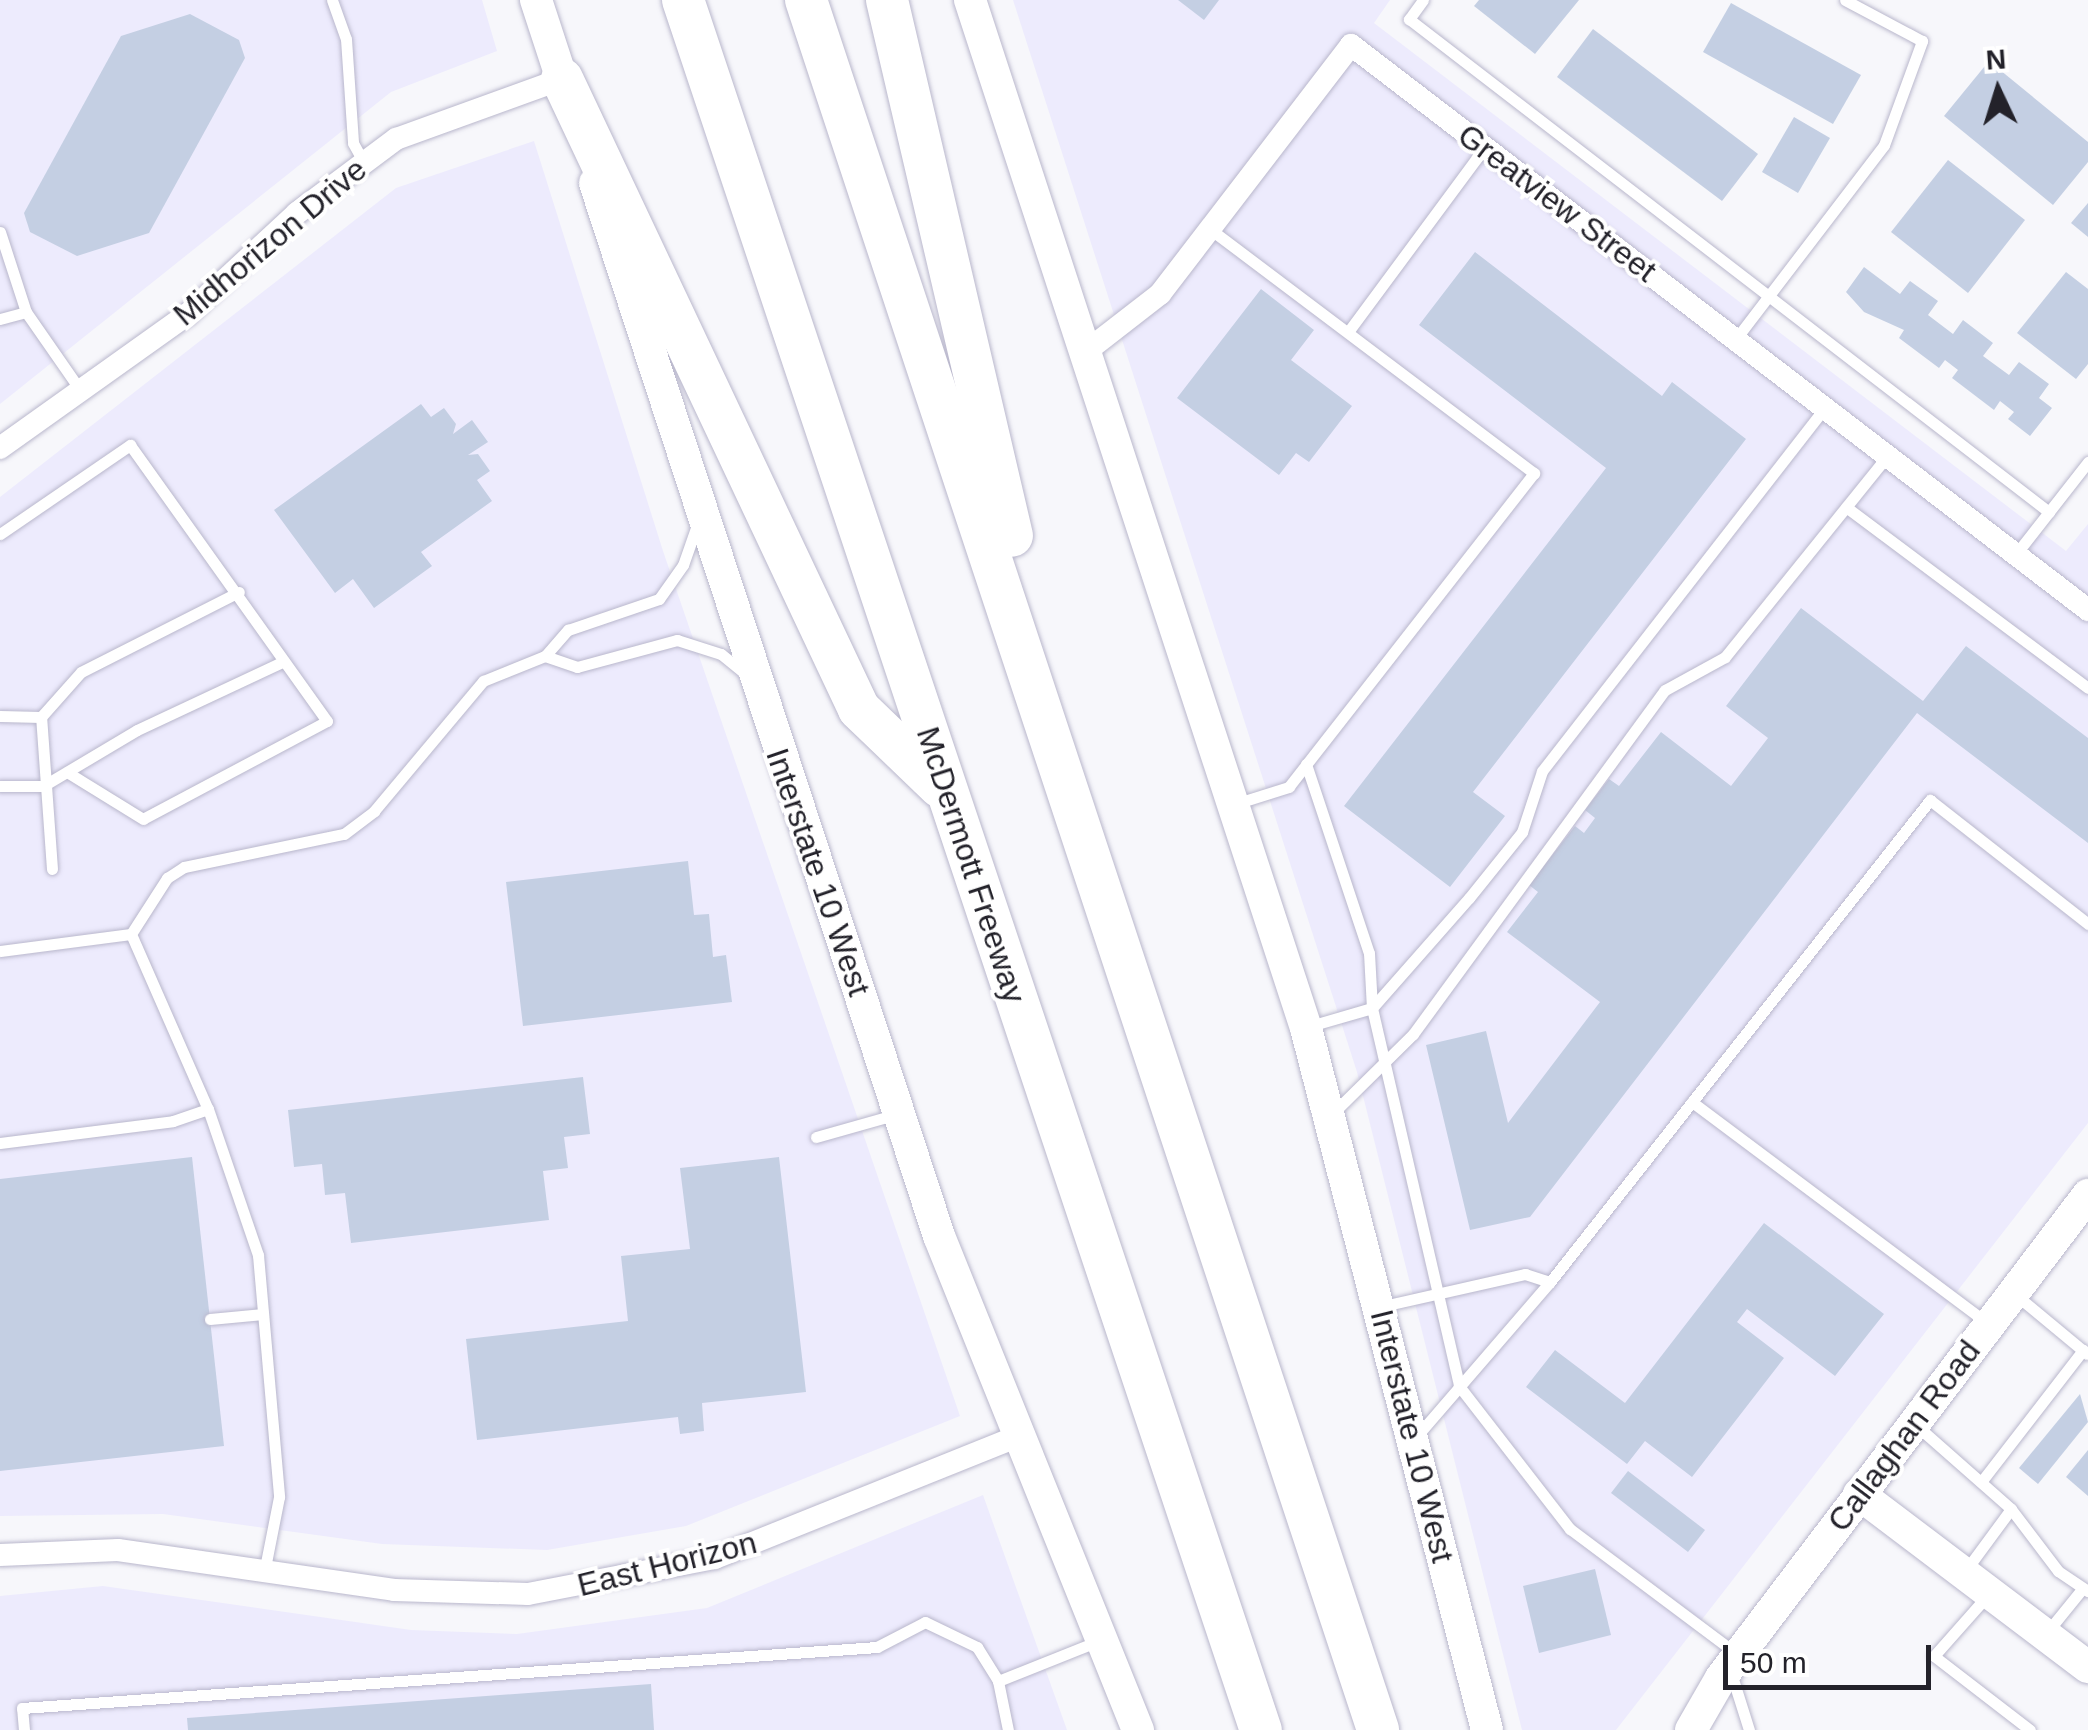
<!DOCTYPE html>
<html>
<head>
<meta charset="utf-8">
<style>
  body { margin:0 }
  #map { position:relative; width:2088px; height:1730px; overflow:hidden; background:#f7f7fb; font-family:Arial,sans-serif }
  div>[style] { position:absolute }
  [style*='--x'] { left:calc(var(--x)*1px); top:calc(var(--y)*1px); width:calc(var(--w)*1px); rotate:calc(var(--a)*1deg) }
  .built>* { inset:0; background:#edebfd }
  .building>* { inset:0; background:#c4cfe3 }
  .roads { filter:drop-shadow(0 0 2px #b9b7cc) drop-shadow(0 0 2px #b9b7cc) }
  .lane>* { height:11px; margin:-5.5px; padding:0 5.5px; transform-origin:5.5px; border-radius:5.5px; background:#fff }
  .street>* { height:22px; margin:-11px; padding:0 11px; transform-origin:11px; border-radius:11px; background:#fff }
  .secondary>* { height:32px; margin:-16px; padding:0 16px; transform-origin:16px; border-radius:16px; background:#fff }
  .highway>* { height:42px; margin:-21px; padding:0 21px; transform-origin:21px; border-radius:21px; background:#fff }
  span { translate:-50% -50%; white-space:nowrap; text-align:center; line-height:1.15; -webkit-text-stroke:8px #fff; paint-order:stroke }
  .street-label { font-size:32px; color:#23222a }
  .north { position:absolute; left:1948px; top:40px; width:100px; height:100px; -webkit-text-stroke:8px #fff; paint-order:stroke; rotate:356deg; font-size:28px; font-weight:700; line-height:40px; text-align:center; color:#23222a }
  .north::after { content:''; display:block; margin:auto; width:35px; height:45px; background:#23222a; clip-path:polygon(50% 0,100% 100%,50% 72%,0 100%) }
  .scale { position:absolute; left:1723px; top:1645px; width:208px; height:45px; box-sizing:border-box; border:5px solid #23222a; border-top:0; padding-left:12px; font-size:30px; line-height:35px; white-space:nowrap; color:#23222a; -webkit-text-stroke:8px #fff; paint-order:stroke }
</style>
</head>
<body>
<div id="map">
  <div class="built">
    <i style="clip-path:polygon(0 0,482px 0,497px 51px,391px 92px,0 404px)"></i>
    <i style="clip-path:polygon(1013px 0,1390px 0,1374px 23px,2066px 551px,2088px 524px,2088px 1123px,1616px 1730px,1522px 1730px,1357px 1072px)"></i>
    <i style="clip-path:polygon(534px 141px,663px 551px,960px 1416px,686px 1526px,547px 1550px,382px 1544px,163px 1514px,0 1516px,0 497px,396px 188px)"></i>
    <i style="clip-path:polygon(983px 1495px,1067px 1730px,0 1730px,0 1596px,103px 1586px,411px 1630px,517px 1634px,707px 1608px)"></i>
  </div>
  <div class="building">
    <i style="clip-path:polygon(1178px 0,1219px 0,1204px 20px)"></i>
    <i style="clip-path:polygon(1479px 0,1579px 0,1535px 54px,1474px 6px)"></i>
    <i style="clip-path:polygon(1731px 3px,1861px 75px,1833px 124px,1703px 52px)"></i>
    <i style="clip-path:polygon(190px 14px,239px 40px,245px 58px,149px 233px,77px 256px,30px 232px,24px 213px,121px 36px)"></i>
    <i style="clip-path:polygon(1593px 29px,1758px 154px,1722px 201px,1557px 77px)"></i>
    <i style="clip-path:polygon(1989px 61px,2088px 142px,2088px 162px,2053px 205px,1944px 116px)"></i>
    <i style="clip-path:polygon(1794px 117px,1830px 138px,1798px 193px,1762px 172px)"></i>
    <i style="clip-path:polygon(1948px 160px,2025px 220px,1968px 293px,1891px 232px)"></i>
    <i style="clip-path:polygon(2088px 203px,2088px 237px,2071px 223px)"></i>
    <i style="clip-path:polygon(1475px 252px,1662px 396px,1672px 382px,1746px 439px,1473px 792px,1505px 816px,1450px 887px,1344px 806px,1606px 468px,1419px 325px)"></i>
    <i style="clip-path:polygon(1864px 267px,1900px 294px,1910px 281px,1938px 301px,1928px 315px,1953px 334px,1963px 320px,1993px 343px,1983px 356px,2009px 375px,2019px 362px,2049px 384px,2039px 398px,2052px 408px,2030px 436px,2008px 419px,2014px 412px,2000px 401px,1994px 410px,1952px 378px,1958px 370px,1945px 360px,1939px 368px,1899px 338px,1904px 330px,1864px 312px,1846px 292px)"></i>
    <i style="clip-path:polygon(2066px 272px,2088px 289px,2088px 364px,2076px 379px,2017px 333px)"></i>
    <i style="clip-path:polygon(1261px 289px,1314px 330px,1291px 360px,1352px 406px,1309px 462px,1296px 453px,1279px 475px,1177px 398px)"></i>
    <i style="clip-path:polygon(421px 404px,431px 417px,444px 408px,456px 424px,453px 434px,472px 420px,488px 442px,468px 455px,478px 454px,490px 471px,477px 480px,492px 501px,421px 552px,432px 566px,374px 608px,353px 579px,335px 593px,274px 510px)"></i>
    <i style="clip-path:polygon(1801px 608px,1923px 701px,1966px 646px,2088px 738px,2088px 843px,1917px 713px,1530px 1217px,1470px 1230px,1426px 1045px,1486px 1031px,1508px 1123px,1600px 1002px,1507px 932px,1538px 892px,1529px 885px,1575px 826px,1584px 833px,1595px 818px,1585px 810px,1609px 779px,1619px 786px,1661px 732px,1731px 786px,1768px 738px,1726px 706px)"></i>
    <i style="clip-path:polygon(688px 861px,694px 915px,709px 914px,713px 957px,726px 955px,732px 1002px,523px 1026px,506px 882px)"></i>
    <i style="clip-path:polygon(583px 1077px,590px 1134px,564px 1137px,568px 1168px,543px 1171px,549px 1220px,351px 1243px,345px 1193px,325px 1195px,322px 1164px,294px 1167px,288px 1110px)"></i>
    <i style="clip-path:polygon(192px 1157px,224px 1446px,0 1471px,0 1179px)"></i>
    <i style="clip-path:polygon(779px 1157px,806px 1392px,702px 1403px,704px 1431px,680px 1434px,678px 1417px,477px 1440px,466px 1339px,628px 1321px,621px 1256px,690px 1249px,680px 1168px)"></i>
    <i style="clip-path:polygon(1764px 1223px,1884px 1314px,1835px 1376px,1747px 1309px,1737px 1322px,1784px 1358px,1692px 1477px,1645px 1441px,1627px 1464px,1526px 1387px,1555px 1350px,1625px 1403px)"></i>
    <i style="clip-path:polygon(2080px 1394px,2088px 1422px,2038px 1484px,2019px 1468px)"></i>
    <i style="clip-path:polygon(2088px 1450px,2088px 1496px,2066px 1477px)"></i>
    <i style="clip-path:polygon(1628px 1471px,1705px 1530px,1688px 1552px,1611px 1493px)"></i>
    <i style="clip-path:polygon(1595px 1569px,1611px 1635px,1539px 1653px,1523px 1586px)"></i>
    <i style="clip-path:polygon(651px 1684px,654px 1730px,188px 1730px,187px 1718px)"></i>
  </div>
  <div class="roads">
    <div class="lane">
      <i style="--x:332;--y:0;--w:41;--a:70.3"></i>
      <i style="--x:346;--y:39;--w:104;--a:86.1"></i>
      <i style="--x:353;--y:143;--w:21;--a:61"></i>
      <i style="--x:1423;--y:0;--w:24;--a:126"></i>
      <i style="--x:1409;--y:19;--w:808;--a:37.61"></i>
      <i style="--x:1210;--y:229;--w:406;--a:37"></i>
      <i style="--x:1534;--y:473;--w:398;--a:128"></i>
      <i style="--x:1289;--y:787;--w:53;--a:162.6"></i>
      <i style="--x:0;--y:232;--w:84;--a:72"></i>
      <i style="--x:26;--y:312;--w:96;--a:55.2"></i>
      <i style="--x:0;--y:319;--w:27;--a:-15"></i>
      <i style="--x:1348;--y:332;--w:230;--a:-53.5"></i>
      <i style="--x:1735;--y:340;--w:245;--a:-52.6"></i>
      <i style="--x:1884;--y:145;--w:111;--a:-69.9"></i>
      <i style="--x:1922;--y:41;--w:87;--a:-152"></i>
      <i style="--x:1846;--y:507;--w:302;--a:36.8"></i>
      <i style="--x:0;--y:534;--w:158;--a:-34.4"></i>
      <i style="--x:130;--y:445;--w:339;--a:54.5"></i>
      <i style="--x:327;--y:721;--w:208;--a:152"></i>
      <i style="--x:143;--y:819;--w:89;--a:-148.3"></i>
      <i style="--x:2016;--y:554;--w:117;--a:-52"></i>
      <i style="--x:545;--y:656;--w:34;--a:19"></i>
      <i style="--x:577;--y:667;--w:104;--a:-15.1"></i>
      <i style="--x:677;--y:640;--w:46;--a:17.7"></i>
      <i style="--x:721;--y:654;--w:32;--a:39"></i>
      <i style="--x:0;--y:716;--w:41;--a:1.4"></i>
      <i style="--x:1306;--y:764;--w:199;--a:71.6"></i>
      <i style="--x:1369;--y:953;--w:55;--a:86.9"></i>
      <i style="--x:1372;--y:1008;--w:388;--a:77"></i>
      <i style="--x:1459;--y:1386;--w:181;--a:52.2"></i>
      <i style="--x:1570;--y:1529;--w:207;--a:36.8"></i>
      <i style="--x:0;--y:786;--w:43;--a:0"></i>
      <i style="--x:43;--y:786;--w:109;--a:-30.8"></i>
      <i style="--x:137;--y:730;--w:162;--a:-25.1"></i>
      <i style="--x:52;--y:869;--w:152;--a:-94.1"></i>
      <i style="--x:41;--y:717;--w:60;--a:-48.4"></i>
      <i style="--x:81;--y:672;--w:177;--a:-26.9"></i>
      <i style="--x:131;--y:934;--w:67;--a:-57.3"></i>
      <i style="--x:167;--y:878;--w:20;--a:-33"></i>
      <i style="--x:184;--y:867;--w:163;--a:-11.7"></i>
      <i style="--x:344;--y:834;--w:38;--a:-37"></i>
      <i style="--x:374;--y:811;--w:170;--a:-50"></i>
      <i style="--x:483;--y:681;--w:67;--a:-22"></i>
      <i style="--x:545;--y:656;--w:35;--a:-49"></i>
      <i style="--x:568;--y:630;--w:96;--a:-18.8"></i>
      <i style="--x:659;--y:599;--w:42;--a:-54.8"></i>
      <i style="--x:683;--y:565;--w:42;--a:-70.7"></i>
      <i style="--x:131;--y:934;--w:191;--a:66.3"></i>
      <i style="--x:208;--y:1109;--w:154;--a:71.1"></i>
      <i style="--x:258;--y:1255;--w:243;--a:85"></i>
      <i style="--x:279;--y:1497;--w:72;--a:101.2"></i>
      <i style="--x:0;--y:951;--w:132;--a:-7.4"></i>
      <i style="--x:1310;--y:1026;--w:65;--a:-16.2"></i>
      <i style="--x:1372;--y:1008;--w:147;--a:-48.6"></i>
      <i style="--x:1469;--y:898;--w:85;--a:-51.2"></i>
      <i style="--x:1522;--y:832;--w:64;--a:-71.8"></i>
      <i style="--x:1542;--y:771;--w:460;--a:-52.1"></i>
      <i style="--x:1692;--y:1102;--w:371;--a:36.8"></i>
      <i style="--x:1332;--y:1114;--w:114;--a:-44.6"></i>
      <i style="--x:1413;--y:1034;--w:426;--a:-53.8"></i>
      <i style="--x:1665;--y:690;--w:68;--a:-28.8"></i>
      <i style="--x:1725;--y:657;--w:258;--a:-51.1"></i>
      <i style="--x:816;--y:1137;--w:81;--a:-15.8"></i>
      <i style="--x:0;--y:1143;--w:174;--a:-7.2"></i>
      <i style="--x:173;--y:1121;--w:37;--a:-19"></i>
      <i style="--x:2016;--y:1295;--w:92;--a:39.7"></i>
      <i style="--x:1383;--y:1306;--w:146;--a:-12.7"></i>
      <i style="--x:1525;--y:1274;--w:26;--a:18"></i>
      <i style="--x:210;--y:1319;--w:53;--a:-5.4"></i>
      <i style="--x:1917;--y:1426;--w:125;--a:41.4"></i>
      <i style="--x:2011;--y:1509;--w:78;--a:52.8"></i>
      <i style="--x:2058;--y:1571;--w:36;--a:34"></i>
      <i style="--x:1416;--y:1437;--w:205;--a:-49.2"></i>
      <i style="--x:1550;--y:1282;--w:614;--a:-51.75"></i>
      <i style="--x:1930;--y:800;--w:201;--a:38.1"></i>
      <i style="--x:1981;--y:1482;--w:167;--a:-52.3"></i>
      <i style="--x:1966;--y:1570;--w:76;--a:-53.6"></i>
      <i style="--x:1987;--y:1596;--w:80;--a:131.5"></i>
      <i style="--x:1934;--y:1656;--w:121;--a:37.6"></i>
      <i style="--x:2048;--y:1631;--w:55;--a:-50.9"></i>
      <i style="--x:1732;--y:1676;--w:57;--a:72.5"></i>
      <i style="--x:998;--y:1681;--w:111;--a:-21.7"></i>
      <i style="--x:24;--y:1730;--w:22;--a:-95"></i>
      <i style="--x:22;--y:1708;--w:857;--a:-4.08"></i>
      <i style="--x:877;--y:1647;--w:54;--a:-27.5"></i>
      <i style="--x:925;--y:1622;--w:58;--a:25.7"></i>
      <i style="--x:977;--y:1647;--w:40;--a:58"></i>
      <i style="--x:998;--y:1681;--w:50;--a:78.5"></i>
    </div>
    <div class="street">
      <i style="--x:1084;--y:353;--w:96;--a:-37.8"></i>
      <i style="--x:1160;--y:294;--w:314;--a:-52.5"></i>
      <i style="--x:1351;--y:45;--w:929;--a:37.47"></i>
      <i style="--x:0;--y:448;--w:231;--a:-35.5"></i>
      <i style="--x:188;--y:314;--w:149;--a:-42.8"></i>
      <i style="--x:297;--y:213;--w:124;--a:-36.8"></i>
      <i style="--x:396;--y:139;--w:177;--a:-19.9"></i>
      <i style="--x:0;--y:1555;--w:118;--a:-2.4"></i>
      <i style="--x:118;--y:1550;--w:279;--a:8.2"></i>
      <i style="--x:394;--y:1590;--w:134;--a:1.7"></i>
      <i style="--x:528;--y:1594;--w:190;--a:-10.9"></i>
      <i style="--x:715;--y:1558;--w:327;--a:-21.9"></i>
    </div>
    <div class="secondary">
      <i style="--x:536;--y:0;--w:103;--a:71.9"></i>
      <i style="--x:970;--y:0;--w:1082;--a:71.9"></i>
      <i style="--x:1306;--y:1028;--w:725;--a:75.54"></i>
      <i style="--x:595;--y:183;--w:1108;--a:71.91"></i>
      <i style="--x:939;--y:1236;--w:533;--a:68.06"></i>
      <i style="--x:1859;--y:1494;--w:287;--a:37.1"></i>
      <i style="--x:1691;--y:1730;--w:60;--a:-60"></i>
      <i style="--x:1721;--y:1678;--w:607;--a:-52.77"></i>
    </div>
    <div class="highway">
      <i style="--x:683;--y:0;--w:1824;--a:71.53"></i>
      <i style="--x:806;--y:0;--w:1822;--a:71.7"></i>
      <i style="--x:887;--y:0;--w:550;--a:76.87"></i>
      <i style="--x:562;--y:79;--w:696;--a:64.76"></i>
      <i style="--x:859;--y:709;--w:112;--a:43.9"></i>
    </div>
  </div>
  <div class="street-label">
    <span style="left:1557px;top:203px;rotate:37deg">Greatview Street</span>
    <span style="left:270px;top:242px;rotate:-40deg">Midhorizon Drive</span>
    <span style="left:971px;top:865px;rotate:72deg">McDermott Freeway</span>
    <span style="left:818px;top:872px;rotate:71deg">Interstate 10 West</span>
    <span style="left:1412px;top:1436px;rotate:76deg">Interstate 10 West</span>
    <span style="left:1904px;top:1436px;rotate:-53deg">Callaghan Road</span>
    <span style="left:667px;top:1564px;rotate:-14deg">East Horizon</span>
  </div>
  <div class="north">N</div>
  <div class="scale">50 m</div>
</div>
</body>
</html>
